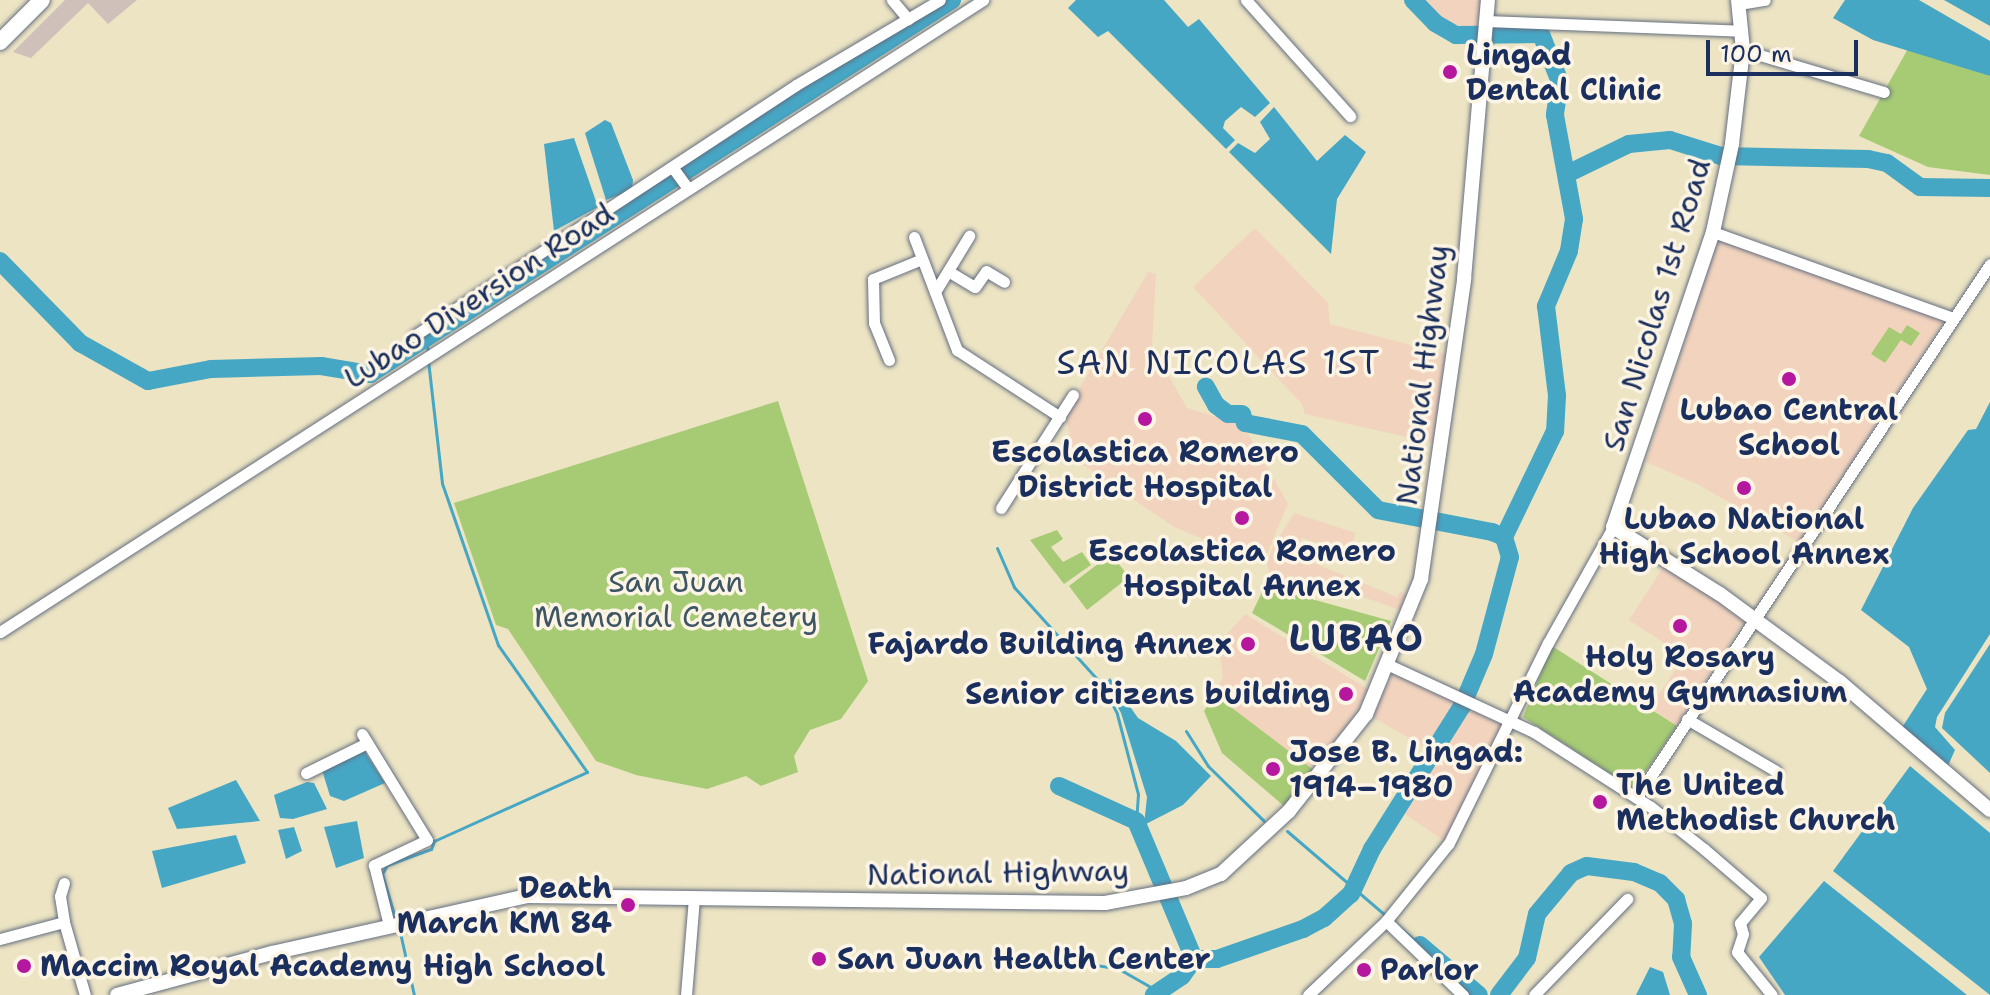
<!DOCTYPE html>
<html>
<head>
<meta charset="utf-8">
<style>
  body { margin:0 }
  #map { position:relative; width:1990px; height:995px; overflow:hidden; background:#ece4c3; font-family:"Shantell Sans",sans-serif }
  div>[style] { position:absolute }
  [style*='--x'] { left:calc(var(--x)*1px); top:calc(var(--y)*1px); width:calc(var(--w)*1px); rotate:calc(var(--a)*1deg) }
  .built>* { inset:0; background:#f2d4be }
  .industrial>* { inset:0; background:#cfc0ba }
  .green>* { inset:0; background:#a7cb74 }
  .water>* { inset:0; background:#46a7c5 }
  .stream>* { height:3px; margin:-1.5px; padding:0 1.5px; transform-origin:1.5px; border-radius:1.5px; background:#46a7c5 }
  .river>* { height:18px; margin:-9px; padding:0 9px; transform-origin:9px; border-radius:9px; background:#46a7c5 }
  .roads { filter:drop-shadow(0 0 2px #646e81) drop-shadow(0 0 2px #646e81) }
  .minor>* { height:11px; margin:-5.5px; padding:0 5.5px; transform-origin:5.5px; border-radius:5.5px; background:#fff }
  .major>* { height:14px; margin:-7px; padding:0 7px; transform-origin:7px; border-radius:7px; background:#fff }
  .highway>* { height:16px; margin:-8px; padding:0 8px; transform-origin:8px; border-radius:8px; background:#fff }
  .dots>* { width:22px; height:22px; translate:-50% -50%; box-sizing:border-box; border:4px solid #fcf5e5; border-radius:50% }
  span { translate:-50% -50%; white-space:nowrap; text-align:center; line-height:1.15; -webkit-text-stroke:7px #fcf5e5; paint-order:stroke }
  .poi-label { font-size:30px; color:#1b2f5e; font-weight:700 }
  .left { translate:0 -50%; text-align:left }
  .right { translate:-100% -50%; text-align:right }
  .street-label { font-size:30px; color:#1b2f5e }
  .park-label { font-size:30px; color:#3e5664 }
  .quarter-label { font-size:34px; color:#1b2f5e; letter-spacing:2px }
  .district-label { font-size:38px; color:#1b2f5e; font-weight:700; letter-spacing:2px }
  .scale { position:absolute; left:1706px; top:40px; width:152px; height:36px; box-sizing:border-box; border:4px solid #1b2f5e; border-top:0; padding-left:10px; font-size:24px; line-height:28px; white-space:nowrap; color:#1b2f5e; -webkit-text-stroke:6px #fcf5e5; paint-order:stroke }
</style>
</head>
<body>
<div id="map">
  <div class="built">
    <i style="clip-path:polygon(1420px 0,1481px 0,1477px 31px,1439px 19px)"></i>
    <i style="clip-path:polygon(1255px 228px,1328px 303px,1330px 324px,1446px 354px,1433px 443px,1305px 414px,1301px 403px,1193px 287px)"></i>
    <i style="clip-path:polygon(1718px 238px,1944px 319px,1800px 543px,1699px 485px,1646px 462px)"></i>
    <i style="clip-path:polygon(1148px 272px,1156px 274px,1152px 346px,1187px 408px,1243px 425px,1288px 504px,1263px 563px,1174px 527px,1075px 459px,1065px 413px)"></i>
    <i style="clip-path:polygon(1294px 513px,1356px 533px,1349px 554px,1302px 538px,1294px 555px,1397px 597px,1400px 592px,1410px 595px,1405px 612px,1318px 581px,1316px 585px,1292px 576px,1289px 585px,1271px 577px,1267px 564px,1272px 549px)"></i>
    <i style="clip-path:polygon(1664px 566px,1745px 619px,1677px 726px,1650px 708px,1684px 656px,1629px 620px)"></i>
    <i style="clip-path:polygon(1245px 614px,1371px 691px,1315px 771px,1215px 695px,1223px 676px,1218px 644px)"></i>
    <i style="clip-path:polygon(1393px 674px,1458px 704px,1431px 751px,1371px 716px)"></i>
    <i style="clip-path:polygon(1467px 708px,1505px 725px,1446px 842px,1399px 810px)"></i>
  </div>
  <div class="industrial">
    <i style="clip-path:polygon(65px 0,137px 0,108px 24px,88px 3px,31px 58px,13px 52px)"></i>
  </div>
  <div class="green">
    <i style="clip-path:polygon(1909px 47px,1990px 76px,1990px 175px,1928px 167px,1859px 136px)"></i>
    <i style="clip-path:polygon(1907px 325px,1920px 333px,1911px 346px,1901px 340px,1885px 363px,1871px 354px,1889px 327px,1901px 334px)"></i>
    <i style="clip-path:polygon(778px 401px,868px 681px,841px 719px,810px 730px,794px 756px,798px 772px,761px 786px,746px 776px,707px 789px,636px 775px,596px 761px,508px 629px,496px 625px,454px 503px)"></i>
    <i style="clip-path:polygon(1057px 530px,1063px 539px,1051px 547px,1063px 562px,1082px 552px,1091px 565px,1064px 584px,1030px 540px)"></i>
    <i style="clip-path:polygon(1111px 554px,1129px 577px,1087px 610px,1069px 586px)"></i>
    <i style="clip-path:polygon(1265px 586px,1391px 621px,1365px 681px,1252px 613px)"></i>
    <i style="clip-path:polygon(1552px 646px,1677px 726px,1634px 789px,1523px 717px)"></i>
    <i style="clip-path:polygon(1215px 695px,1315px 771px,1284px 806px,1222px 753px,1204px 711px)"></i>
  </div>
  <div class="water">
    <i style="clip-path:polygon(1076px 0,1164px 0,1188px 27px,1199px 19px,1270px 103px,1255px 117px,1241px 107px,1225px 121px,1223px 128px,1235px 140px,1226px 149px,1108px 31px,1098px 37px,1068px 8px)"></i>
    <i style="clip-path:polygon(1845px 0,1919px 0,1990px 41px,1990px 76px,1873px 40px,1833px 18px)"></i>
    <i style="clip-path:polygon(1944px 0,1990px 0,1990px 26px)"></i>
    <i style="clip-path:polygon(1274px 107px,1317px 161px,1345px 135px,1366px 152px,1337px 199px,1331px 254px,1229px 152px,1238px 143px,1255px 153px,1270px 139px,1260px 122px)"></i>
    <i style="clip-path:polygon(605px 120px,611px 123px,633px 180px,632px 190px,606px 200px,585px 133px)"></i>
    <i style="clip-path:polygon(574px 138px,598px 207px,554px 231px,544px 144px)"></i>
    <i style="clip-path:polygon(1990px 402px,1990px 634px,1937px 717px,1935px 727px,1955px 750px,1947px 768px,1901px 729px,1927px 689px,1909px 647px,1861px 610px,1913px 508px,1968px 430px,1976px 429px)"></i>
    <i style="clip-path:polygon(1990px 644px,1990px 773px,1942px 728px,1945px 713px)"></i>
    <i style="clip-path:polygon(1110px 678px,1138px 718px,1176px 741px,1211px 776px,1183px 805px,1144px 825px,1147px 797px,1121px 713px,1105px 684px)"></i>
    <i style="clip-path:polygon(363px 749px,385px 783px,344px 801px,330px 796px,322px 770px)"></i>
    <i style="clip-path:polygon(1910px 766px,1990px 833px,1990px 995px,1833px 871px)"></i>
    <i style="clip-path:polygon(236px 780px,260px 821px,177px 829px,168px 808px)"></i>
    <i style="clip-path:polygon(307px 782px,314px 783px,327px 809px,293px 819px,280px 818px,274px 795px)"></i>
    <i style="clip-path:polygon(357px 821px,364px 858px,336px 868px,324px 827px)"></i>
    <i style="clip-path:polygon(294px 827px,302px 851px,286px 859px,278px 830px)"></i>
    <i style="clip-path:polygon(236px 835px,246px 863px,162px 888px,152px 851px)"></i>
    <i style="clip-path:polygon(1824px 881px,1967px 995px,1785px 995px,1759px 957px)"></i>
    <i style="clip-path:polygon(1650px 967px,1663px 972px,1670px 995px,1636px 995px)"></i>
  </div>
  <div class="stream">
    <i style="--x:426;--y:337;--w:17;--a:83"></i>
    <i style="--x:997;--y:548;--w:43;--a:66.4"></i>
    <i style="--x:1014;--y:587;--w:133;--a:48"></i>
    <i style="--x:1103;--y:686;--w:31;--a:63"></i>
    <i style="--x:1117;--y:714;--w:83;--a:75.3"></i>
    <i style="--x:1138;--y:794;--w:27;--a:94"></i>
    <i style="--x:1186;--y:731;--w:41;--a:57.8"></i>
    <i style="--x:1208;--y:766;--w:78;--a:44.5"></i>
    <i style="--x:1287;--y:831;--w:175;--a:40.6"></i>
    <i style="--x:396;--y:921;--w:49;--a:-106.6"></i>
    <i style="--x:382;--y:874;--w:10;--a:-61"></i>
    <i style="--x:387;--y:865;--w:47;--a:-20"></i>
    <i style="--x:431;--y:849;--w:9;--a:-69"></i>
    <i style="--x:434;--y:841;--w:168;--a:-24.3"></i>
    <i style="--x:587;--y:772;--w:155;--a:-125"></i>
    <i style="--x:498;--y:645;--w:171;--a:-109.1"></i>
    <i style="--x:442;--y:483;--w:123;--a:-96.5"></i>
    <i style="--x:399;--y:928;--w:69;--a:77.4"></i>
    <i style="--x:1083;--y:963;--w:36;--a:9"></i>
    <i style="--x:1119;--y:969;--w:43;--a:29.6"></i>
  </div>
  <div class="river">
    <i style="--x:1413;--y:0;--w:32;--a:46"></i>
    <i style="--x:1435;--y:23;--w:24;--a:30"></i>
    <i style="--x:1456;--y:35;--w:85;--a:-0.7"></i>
    <i style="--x:1541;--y:34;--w:52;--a:68.4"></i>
    <i style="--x:1560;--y:82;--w:33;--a:99"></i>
    <i style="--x:1555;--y:115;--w:106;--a:79.6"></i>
    <i style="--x:1574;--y:219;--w:32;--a:99"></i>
    <i style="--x:1569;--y:251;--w:60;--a:112.7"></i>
    <i style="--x:1546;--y:306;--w:90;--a:83"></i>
    <i style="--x:1557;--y:395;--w:36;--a:93"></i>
    <i style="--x:1555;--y:431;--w:118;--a:115.7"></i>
    <i style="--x:1567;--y:174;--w:69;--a:-25.8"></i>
    <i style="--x:1629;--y:144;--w:41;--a:-5.6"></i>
    <i style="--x:1670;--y:140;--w:53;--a:17.4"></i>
    <i style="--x:1721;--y:156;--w:147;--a:1.2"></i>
    <i style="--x:1868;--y:159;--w:19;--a:12"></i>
    <i style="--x:1887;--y:163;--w:41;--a:36"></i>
    <i style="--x:1920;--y:187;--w:70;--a:0.8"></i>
    <i style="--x:0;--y:261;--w:115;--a:45.7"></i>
    <i style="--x:80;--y:343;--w:78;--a:29.2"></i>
    <i style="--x:148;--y:381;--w:64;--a:-10.8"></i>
    <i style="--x:211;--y:369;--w:110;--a:-1.6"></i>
    <i style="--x:321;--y:366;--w:50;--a:9.3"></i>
    <i style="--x:370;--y:374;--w:692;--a:-32.73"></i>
    <i style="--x:1059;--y:786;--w:85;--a:24.4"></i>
    <i style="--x:1136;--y:821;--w:150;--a:67.2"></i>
    <i style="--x:1194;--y:959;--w:21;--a:125"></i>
    <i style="--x:1182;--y:976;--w:34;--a:146"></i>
    <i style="--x:1420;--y:945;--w:77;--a:40.3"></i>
    <i style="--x:1194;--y:959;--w:23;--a:0"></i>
    <i style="--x:1217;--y:959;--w:91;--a:-19.2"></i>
    <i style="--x:1303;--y:929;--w:24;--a:-28"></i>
    <i style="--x:1324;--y:918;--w:36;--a:-42"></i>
    <i style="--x:1351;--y:894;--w:50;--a:-65"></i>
    <i style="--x:1372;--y:849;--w:169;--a:-57.8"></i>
    <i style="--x:1462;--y:706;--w:56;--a:-67.1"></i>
    <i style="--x:1484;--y:654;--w:100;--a:-75"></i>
    <i style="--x:1510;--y:557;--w:21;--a:-107"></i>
    <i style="--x:1504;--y:537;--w:13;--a:-157"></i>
    <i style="--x:1492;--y:532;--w:116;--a:-169.1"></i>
    <i style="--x:1378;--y:510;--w:107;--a:-135"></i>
    <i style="--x:1302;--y:434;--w:58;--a:-169.1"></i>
    <i style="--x:1245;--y:423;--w:9;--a:-108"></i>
    <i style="--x:1242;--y:414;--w:14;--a:180"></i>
    <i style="--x:1228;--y:414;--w:15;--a:-143"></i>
    <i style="--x:1216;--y:405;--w:21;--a:-119"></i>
    <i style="--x:1499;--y:995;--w:46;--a:-52.9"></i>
    <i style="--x:1527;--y:958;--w:45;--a:-77.2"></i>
    <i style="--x:1537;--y:914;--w:53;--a:-50.3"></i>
    <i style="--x:1571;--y:873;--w:17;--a:-24"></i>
    <i style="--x:1587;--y:866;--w:47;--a:7.3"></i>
    <i style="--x:1634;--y:872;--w:28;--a:23"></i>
    <i style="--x:1660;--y:883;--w:23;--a:45"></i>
    <i style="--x:1676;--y:899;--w:26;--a:74"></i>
    <i style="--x:1683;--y:924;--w:33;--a:93"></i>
    <i style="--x:1681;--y:957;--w:42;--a:65.9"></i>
  </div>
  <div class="roads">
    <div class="minor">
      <i style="--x:892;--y:0;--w:25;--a:50"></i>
      <i style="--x:1246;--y:0;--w:156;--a:48.1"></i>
      <i style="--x:1739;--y:4;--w:26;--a:-9"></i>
      <i style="--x:1486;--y:21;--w:255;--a:2.2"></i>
      <i style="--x:1743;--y:50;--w:147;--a:16.6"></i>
      <i style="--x:673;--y:168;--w:26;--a:54"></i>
      <i style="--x:1713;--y:232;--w:253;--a:19.7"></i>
      <i style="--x:914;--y:237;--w:121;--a:69.2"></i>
      <i style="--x:957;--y:350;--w:123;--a:33"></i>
      <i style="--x:948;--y:271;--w:31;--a:31"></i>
      <i style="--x:975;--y:287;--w:19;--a:-55"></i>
      <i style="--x:986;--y:271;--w:21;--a:31"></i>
      <i style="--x:935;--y:292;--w:66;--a:-58.7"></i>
      <i style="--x:414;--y:336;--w:457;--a:-33.3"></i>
      <i style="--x:796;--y:85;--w:167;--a:-30.6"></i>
      <i style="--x:889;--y:360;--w:40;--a:-112"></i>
      <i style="--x:874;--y:323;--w:44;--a:-91.3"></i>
      <i style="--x:873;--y:279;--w:53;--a:-22.2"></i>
      <i style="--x:1001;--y:508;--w:134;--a:-57.5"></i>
      <i style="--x:0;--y:632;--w:1169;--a:-32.74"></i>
      <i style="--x:1389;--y:665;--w:160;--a:24.8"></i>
      <i style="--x:1534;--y:732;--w:139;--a:32.7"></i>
      <i style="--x:1651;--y:807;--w:68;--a:38.4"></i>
      <i style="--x:1704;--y:849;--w:75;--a:40.7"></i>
      <i style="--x:1761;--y:898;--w:33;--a:130"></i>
      <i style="--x:1740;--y:923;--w:11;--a:75"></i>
      <i style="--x:1743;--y:934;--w:19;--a:108"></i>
      <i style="--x:1737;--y:952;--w:55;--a:50.9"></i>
      <i style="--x:1687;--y:719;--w:103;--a:30.3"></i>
      <i style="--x:362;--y:734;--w:124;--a:58.5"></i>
      <i style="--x:427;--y:840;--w:59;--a:154.7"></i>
      <i style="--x:374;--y:865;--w:62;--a:76"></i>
      <i style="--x:306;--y:773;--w:68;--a:-26.2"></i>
      <i style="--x:1637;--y:797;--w:639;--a:-56.48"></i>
      <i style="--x:64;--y:883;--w:14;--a:107"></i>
      <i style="--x:60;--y:896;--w:26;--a:81"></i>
      <i style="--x:64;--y:922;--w:76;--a:74"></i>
      <i style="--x:1386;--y:921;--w:107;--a:43.9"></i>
      <i style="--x:0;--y:939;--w:66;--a:-14.9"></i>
      <i style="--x:686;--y:995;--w:98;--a:-85.3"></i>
      <i style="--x:1308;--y:995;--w:108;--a:-43.5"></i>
      <i style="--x:1386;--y:921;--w:100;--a:-51.1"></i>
      <i style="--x:1449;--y:843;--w:223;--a:-63.7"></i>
      <i style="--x:1548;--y:643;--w:133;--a:-60.7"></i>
      <i style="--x:1534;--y:995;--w:134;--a:-45.9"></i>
    </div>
    <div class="major">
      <i style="--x:1738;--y:0;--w:50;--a:84.3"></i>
      <i style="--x:1743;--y:50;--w:95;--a:96.7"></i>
      <i style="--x:1732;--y:144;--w:90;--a:102.2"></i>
      <i style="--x:1713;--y:232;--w:311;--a:108.7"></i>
      <i style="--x:1613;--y:527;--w:126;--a:32.1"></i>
      <i style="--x:1720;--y:594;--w:149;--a:36.3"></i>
      <i style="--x:1840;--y:682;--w:197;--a:40.5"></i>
      <i style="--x:117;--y:995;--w:161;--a:-15.2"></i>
      <i style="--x:272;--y:953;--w:262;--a:-12.6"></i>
      <i style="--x:528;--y:896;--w:577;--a:0.7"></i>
      <i style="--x:1105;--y:903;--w:82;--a:-10.5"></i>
      <i style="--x:1186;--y:888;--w:38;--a:-22"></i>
      <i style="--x:1221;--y:874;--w:93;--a:-42.8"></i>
      <i style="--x:1289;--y:811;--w:124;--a:-51.6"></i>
      <i style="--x:1366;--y:714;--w:146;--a:-67.8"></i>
      <i style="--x:1421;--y:579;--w:303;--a:-81.8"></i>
      <i style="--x:1464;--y:279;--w:280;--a:-85.1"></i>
    </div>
    <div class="highway">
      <i style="--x:0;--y:42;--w:59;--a:-45"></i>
    </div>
  </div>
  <div class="dots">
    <i style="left:1450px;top:72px;background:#b5179e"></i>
    <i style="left:1789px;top:379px;background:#b5179e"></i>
    <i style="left:1145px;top:419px;background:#b5179e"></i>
    <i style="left:1744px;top:488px;background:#b5179e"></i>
    <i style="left:1242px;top:518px;background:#b5179e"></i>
    <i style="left:1680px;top:626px;background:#b5179e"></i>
    <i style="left:1248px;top:644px;background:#b5179e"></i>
    <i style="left:1346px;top:694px;background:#b5179e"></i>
    <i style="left:1273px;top:769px;background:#b5179e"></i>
    <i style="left:1600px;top:802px;background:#b5179e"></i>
    <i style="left:628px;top:905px;background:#b5179e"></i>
    <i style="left:819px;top:959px;background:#b5179e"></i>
    <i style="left:24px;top:966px;background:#b5179e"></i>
    <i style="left:1364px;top:970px;background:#b5179e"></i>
  </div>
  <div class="poi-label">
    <span class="left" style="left:1466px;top:72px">Lingad<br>Dental Clinic</span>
    <span style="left:1789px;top:427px">Lubao Central<br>School</span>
    <span style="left:1145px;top:469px">Escolastica Romero<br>District Hospital</span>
    <span style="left:1744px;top:536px">Lubao National<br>High School Annex</span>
    <span style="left:1242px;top:568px">Escolastica Romero<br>Hospital Annex</span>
    <span class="right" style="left:1232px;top:644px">Fajardo Building Annex</span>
    <span style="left:1680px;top:674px">Holy Rosary<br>Academy Gymnasium</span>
    <span class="right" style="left:1330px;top:694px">Senior citizens building</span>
    <span class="left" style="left:1289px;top:769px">Jose B. Lingad:<br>1914–1980</span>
    <span class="left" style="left:1616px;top:802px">The United<br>Methodist Church</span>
    <span class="right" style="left:612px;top:905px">Death<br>March KM 84</span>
    <span class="left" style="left:837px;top:959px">San Juan Health Center</span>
    <span class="left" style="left:40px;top:966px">Maccim Royal Academy High School</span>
    <span class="left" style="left:1380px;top:970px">Parlor</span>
  </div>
  <div class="street-label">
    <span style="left:479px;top:296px;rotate:-33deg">Lubao Diversion Road</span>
    <span style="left:1657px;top:305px;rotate:-73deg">San Nicolas 1st Road</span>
    <span style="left:1423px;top:375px;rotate:-83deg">National Highway</span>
    <span style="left:998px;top:873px;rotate:-1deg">National Highway</span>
  </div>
  <div class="park-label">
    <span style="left:676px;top:599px">San Juan<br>Memorial Cemetery</span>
  </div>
  <div class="quarter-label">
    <span style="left:1219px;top:363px">SAN NICOLAS 1ST</span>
  </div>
  <div class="district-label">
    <span style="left:1357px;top:638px">LUBAO</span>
  </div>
  <div class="scale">100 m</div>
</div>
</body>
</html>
